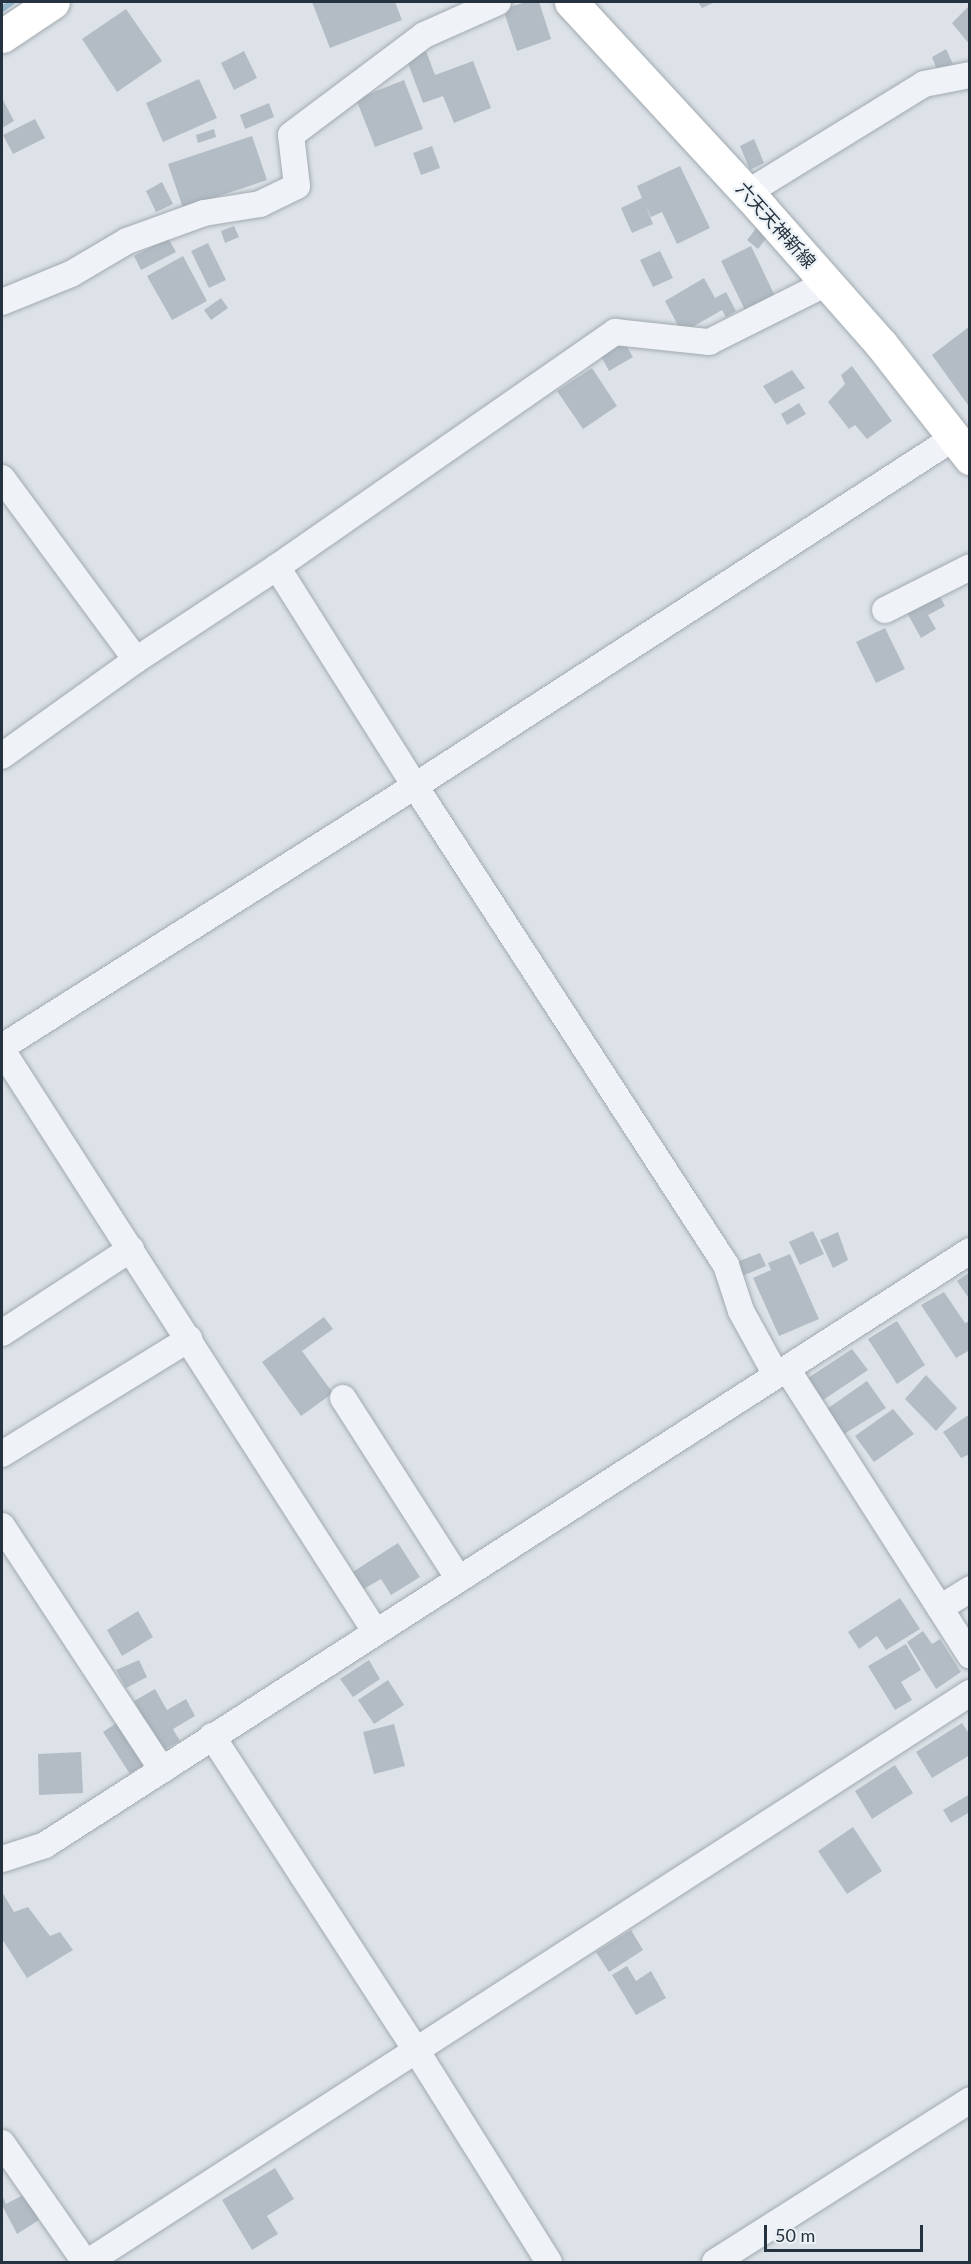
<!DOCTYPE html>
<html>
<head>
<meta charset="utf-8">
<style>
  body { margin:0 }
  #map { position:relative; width:971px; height:2264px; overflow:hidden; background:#dce2e7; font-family:Lato,"Noto Sans JP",sans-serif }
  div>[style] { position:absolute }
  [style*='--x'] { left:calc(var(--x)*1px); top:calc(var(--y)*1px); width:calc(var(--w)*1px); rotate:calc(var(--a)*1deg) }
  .stream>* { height:6px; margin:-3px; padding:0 3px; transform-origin:3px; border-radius:3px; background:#94b7ca }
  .building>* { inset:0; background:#b3bcc5 }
  .roads { filter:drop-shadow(0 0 2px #a1aab1) drop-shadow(0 0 2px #a1aab1) }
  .street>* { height:26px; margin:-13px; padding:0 13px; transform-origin:13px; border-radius:13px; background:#eff2f6 }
  .secondary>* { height:33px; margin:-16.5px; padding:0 16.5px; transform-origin:16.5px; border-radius:16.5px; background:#fff }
  .primary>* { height:33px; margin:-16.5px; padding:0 16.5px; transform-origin:16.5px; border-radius:16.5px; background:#fff }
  span { translate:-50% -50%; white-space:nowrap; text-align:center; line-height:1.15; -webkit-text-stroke:4.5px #ecf1f5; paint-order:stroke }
  .street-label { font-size:18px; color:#25323f }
  .frame { position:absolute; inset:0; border:3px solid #25323f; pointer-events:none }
  .scale { position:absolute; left:764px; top:2225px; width:159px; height:27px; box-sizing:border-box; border:3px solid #25323f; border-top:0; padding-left:8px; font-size:18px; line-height:21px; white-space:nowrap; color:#25323f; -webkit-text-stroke:4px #ecf1f5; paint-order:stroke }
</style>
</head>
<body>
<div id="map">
  <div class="stream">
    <i style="--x:2;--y:9;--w:12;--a:-35"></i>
  </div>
  <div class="building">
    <i style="clip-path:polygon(312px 2px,395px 2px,402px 20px,330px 48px)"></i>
    <i style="clip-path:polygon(526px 2px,539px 2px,551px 39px,517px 51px,503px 9px)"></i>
    <i style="clip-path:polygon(698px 2px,715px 2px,702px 8px)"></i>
    <i style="clip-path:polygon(970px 5px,970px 45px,952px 23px)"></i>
    <i style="clip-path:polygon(126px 9px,162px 61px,117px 92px,82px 39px)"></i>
    <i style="clip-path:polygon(946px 49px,953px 64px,937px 70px,932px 57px)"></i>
    <i style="clip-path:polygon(244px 51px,257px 78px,234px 90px,221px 63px)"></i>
    <i style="clip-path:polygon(426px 51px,435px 75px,473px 61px,491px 108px,454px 123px,443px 96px,423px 103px,406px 58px)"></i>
    <i style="clip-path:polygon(199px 79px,217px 118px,163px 142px,146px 103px)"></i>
    <i style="clip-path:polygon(404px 80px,423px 129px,375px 147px,356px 99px)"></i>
    <i style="clip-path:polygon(2px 98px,14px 121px,2px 128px)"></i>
    <i style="clip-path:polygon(269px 103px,274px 117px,245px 129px,240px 115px)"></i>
    <i style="clip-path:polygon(35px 119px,45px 138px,13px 154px,3px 135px)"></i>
    <i style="clip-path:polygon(214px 129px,216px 137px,198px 143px,196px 135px)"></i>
    <i style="clip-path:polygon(252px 136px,267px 180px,183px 208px,168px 164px)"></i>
    <i style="clip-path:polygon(754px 139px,764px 163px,750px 170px,740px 146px)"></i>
    <i style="clip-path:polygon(432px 146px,440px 168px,421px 175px,413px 153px)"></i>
    <i style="clip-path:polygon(680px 166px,710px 228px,677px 244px,662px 212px,651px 217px,646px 206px,653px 224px,632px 233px,621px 208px,642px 198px,637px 186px)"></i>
    <i style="clip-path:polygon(162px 182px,173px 204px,156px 212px,146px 191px)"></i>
    <i style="clip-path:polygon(234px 226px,239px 237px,225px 243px,221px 231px)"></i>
    <i style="clip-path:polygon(758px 226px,769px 235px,758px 249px,747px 240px)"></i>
    <i style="clip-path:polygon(168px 238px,176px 252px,141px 270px,134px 256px)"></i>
    <i style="clip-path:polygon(208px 243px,226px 280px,209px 288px,191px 251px)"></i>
    <i style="clip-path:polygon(751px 246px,775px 296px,745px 310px,721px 261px)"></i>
    <i style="clip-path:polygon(660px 251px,673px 278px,653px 287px,640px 260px)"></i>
    <i style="clip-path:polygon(183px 256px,207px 301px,172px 320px,147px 276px)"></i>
    <i style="clip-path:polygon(704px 278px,715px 298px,726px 292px,736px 311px,726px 317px,722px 310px,682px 333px,665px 301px)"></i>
    <i style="clip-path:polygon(221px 298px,228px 308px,211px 320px,204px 310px)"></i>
    <i style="clip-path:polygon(970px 326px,970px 404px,968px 405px,932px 355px)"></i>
    <i style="clip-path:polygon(624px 342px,633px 357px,609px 371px,601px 356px)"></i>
    <i style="clip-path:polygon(852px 366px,892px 421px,867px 439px,855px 425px,849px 429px,828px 402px,845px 384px,841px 375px)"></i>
    <i style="clip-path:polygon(592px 368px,617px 406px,583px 429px,557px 391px)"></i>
    <i style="clip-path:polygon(792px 370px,805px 388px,775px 404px,763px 386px)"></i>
    <i style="clip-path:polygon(799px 403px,806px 414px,787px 425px,781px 414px)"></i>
    <i style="clip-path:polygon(938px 593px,945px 606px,928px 615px,936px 629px,921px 638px,906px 611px)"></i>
    <i style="clip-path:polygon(885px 628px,905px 669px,876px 683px,856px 642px)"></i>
    <i style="clip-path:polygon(813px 1231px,824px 1254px,800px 1265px,789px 1242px)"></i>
    <i style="clip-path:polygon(838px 1232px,848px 1260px,833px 1268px,820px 1240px)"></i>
    <i style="clip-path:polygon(760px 1253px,766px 1266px,740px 1277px,734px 1263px)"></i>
    <i style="clip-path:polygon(790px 1254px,819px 1319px,779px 1336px,753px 1278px,771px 1270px,768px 1263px)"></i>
    <i style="clip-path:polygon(970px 1272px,970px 1300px,957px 1281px)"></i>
    <i style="clip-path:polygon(944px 1292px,965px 1323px,970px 1321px,970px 1350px,956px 1358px,921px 1305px)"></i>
    <i style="clip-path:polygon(324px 1317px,333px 1329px,302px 1351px,333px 1393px,301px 1416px,262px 1362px)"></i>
    <i style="clip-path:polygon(897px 1321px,925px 1365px,897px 1384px,868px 1339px)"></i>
    <i style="clip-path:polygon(852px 1349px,868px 1370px,823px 1400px,808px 1378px)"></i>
    <i style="clip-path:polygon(926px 1375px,957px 1408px,936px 1431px,905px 1399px)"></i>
    <i style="clip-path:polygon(867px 1381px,886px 1408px,844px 1434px,827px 1409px)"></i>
    <i style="clip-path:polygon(893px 1409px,914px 1434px,874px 1462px,855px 1436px)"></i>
    <i style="clip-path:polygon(970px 1414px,970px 1454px,961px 1458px,943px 1432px)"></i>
    <i style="clip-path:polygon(398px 1543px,420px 1577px,391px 1595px,381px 1579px,362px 1590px,351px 1573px)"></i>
    <i style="clip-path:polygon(900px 1598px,920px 1629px,886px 1650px,877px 1636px,859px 1649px,848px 1632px)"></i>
    <i style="clip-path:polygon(138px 1611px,153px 1637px,122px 1656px,107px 1630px)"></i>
    <i style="clip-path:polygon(923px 1631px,932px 1644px,940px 1639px,961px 1672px,936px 1689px,907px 1642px)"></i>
    <i style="clip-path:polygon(906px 1644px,921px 1670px,901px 1682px,912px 1700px,895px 1710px,868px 1666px)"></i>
    <i style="clip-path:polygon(139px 1660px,147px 1677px,126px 1688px,116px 1670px)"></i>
    <i style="clip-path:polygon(369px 1660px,380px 1679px,353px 1697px,340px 1679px)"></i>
    <i style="clip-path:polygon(388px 1680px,404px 1705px,374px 1724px,358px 1700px)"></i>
    <i style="clip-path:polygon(155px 1689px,167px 1710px,186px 1699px,195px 1716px,173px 1729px,180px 1741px,161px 1751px,134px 1701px)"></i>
    <i style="clip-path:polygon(121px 1720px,148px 1762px,130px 1774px,103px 1732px)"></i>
    <i style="clip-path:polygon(962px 1723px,970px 1735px,970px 1755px,932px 1778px,916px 1752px)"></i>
    <i style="clip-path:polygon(394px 1724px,405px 1766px,374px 1774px,363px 1732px)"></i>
    <i style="clip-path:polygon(81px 1752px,83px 1793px,39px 1795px,38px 1754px)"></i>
    <i style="clip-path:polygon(895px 1765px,913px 1793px,872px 1819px,855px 1791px)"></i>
    <i style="clip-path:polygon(970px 1794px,970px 1812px,951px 1823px,943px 1810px)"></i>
    <i style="clip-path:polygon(853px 1827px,882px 1871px,847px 1894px,818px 1851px)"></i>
    <i style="clip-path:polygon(2px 1892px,14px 1912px,28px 1907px,50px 1936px,60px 1932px,73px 1950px,27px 1978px,2px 1939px)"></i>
    <i style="clip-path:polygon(631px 1930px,643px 1950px,609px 1972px,596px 1952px)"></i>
    <i style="clip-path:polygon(627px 1966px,636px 1981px,651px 1971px,666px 1998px,636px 2015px,612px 1975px)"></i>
    <i style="clip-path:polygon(275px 2168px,294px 2199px,267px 2216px,278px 2234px,252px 2250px,222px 2200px)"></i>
    <i style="clip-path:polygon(27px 2193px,39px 2220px,17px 2234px,2px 2205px,2px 2195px,6px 2204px)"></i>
  </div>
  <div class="roads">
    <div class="street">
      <i style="--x:747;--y:193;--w:208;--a:-31.6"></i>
      <i style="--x:924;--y:84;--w:47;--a:-11.1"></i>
      <i style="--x:2;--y:302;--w:74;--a:-22.1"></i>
      <i style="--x:71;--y:274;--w:65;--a:-30.5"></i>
      <i style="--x:127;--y:241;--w:82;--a:-20"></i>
      <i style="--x:204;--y:213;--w:57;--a:-9.1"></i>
      <i style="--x:260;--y:204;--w:41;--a:-25.9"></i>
      <i style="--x:297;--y:186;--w:51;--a:-96.7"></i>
      <i style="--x:291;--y:135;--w:166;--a:-36.9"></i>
      <i style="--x:424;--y:35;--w:81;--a:-24"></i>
      <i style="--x:2;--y:478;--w:226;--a:53.6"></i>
      <i style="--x:136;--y:660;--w:165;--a:144.4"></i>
      <i style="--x:277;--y:567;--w:259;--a:57.8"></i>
      <i style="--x:415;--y:786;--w:571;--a:57.01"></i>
      <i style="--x:726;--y:1265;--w:48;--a:71.9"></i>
      <i style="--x:741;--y:1311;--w:73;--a:61.3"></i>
      <i style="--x:885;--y:610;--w:95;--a:-26.8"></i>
      <i style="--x:136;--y:660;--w:169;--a:-33.4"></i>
      <i style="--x:277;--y:567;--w:412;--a:-34.8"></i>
      <i style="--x:615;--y:332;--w:95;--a:6.1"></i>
      <i style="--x:709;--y:342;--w:132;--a:-26.6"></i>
      <i style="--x:2;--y:1047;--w:489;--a:-32.3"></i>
      <i style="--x:415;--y:786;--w:643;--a:-32.87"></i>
      <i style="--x:2;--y:1050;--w:690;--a:57.3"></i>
      <i style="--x:2;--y:1333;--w:154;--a:-33.1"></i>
      <i style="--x:787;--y:1369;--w:340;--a:57.4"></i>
      <i style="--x:343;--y:1398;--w:214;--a:57.4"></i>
      <i style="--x:2;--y:1454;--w:220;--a:-31.6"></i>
      <i style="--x:2;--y:1526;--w:292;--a:56.7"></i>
      <i style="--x:940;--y:1608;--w:36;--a:-32"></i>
      <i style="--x:212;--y:1736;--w:374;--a:57"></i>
      <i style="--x:416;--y:2050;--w:250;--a:57.9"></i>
      <i style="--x:2;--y:1859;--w:45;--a:-18"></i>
      <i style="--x:45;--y:1845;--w:1099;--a:-32.71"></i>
      <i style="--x:2;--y:2143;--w:145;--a:55.1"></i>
      <i style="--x:88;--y:2262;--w:1050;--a:-32.83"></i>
      <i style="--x:715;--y:2262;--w:302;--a:-32.4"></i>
    </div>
    <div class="secondary">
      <i style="--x:571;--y:2;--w:280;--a:47.3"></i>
      <i style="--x:761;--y:208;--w:181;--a:48.6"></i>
      <i style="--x:881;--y:344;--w:145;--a:52"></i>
    </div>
    <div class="primary">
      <i style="--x:2;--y:36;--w:61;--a:-33.7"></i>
    </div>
  </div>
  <div class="street-label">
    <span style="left:776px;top:225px;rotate:48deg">六天天神新線</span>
  </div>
  <div class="frame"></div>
  <div class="scale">50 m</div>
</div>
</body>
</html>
